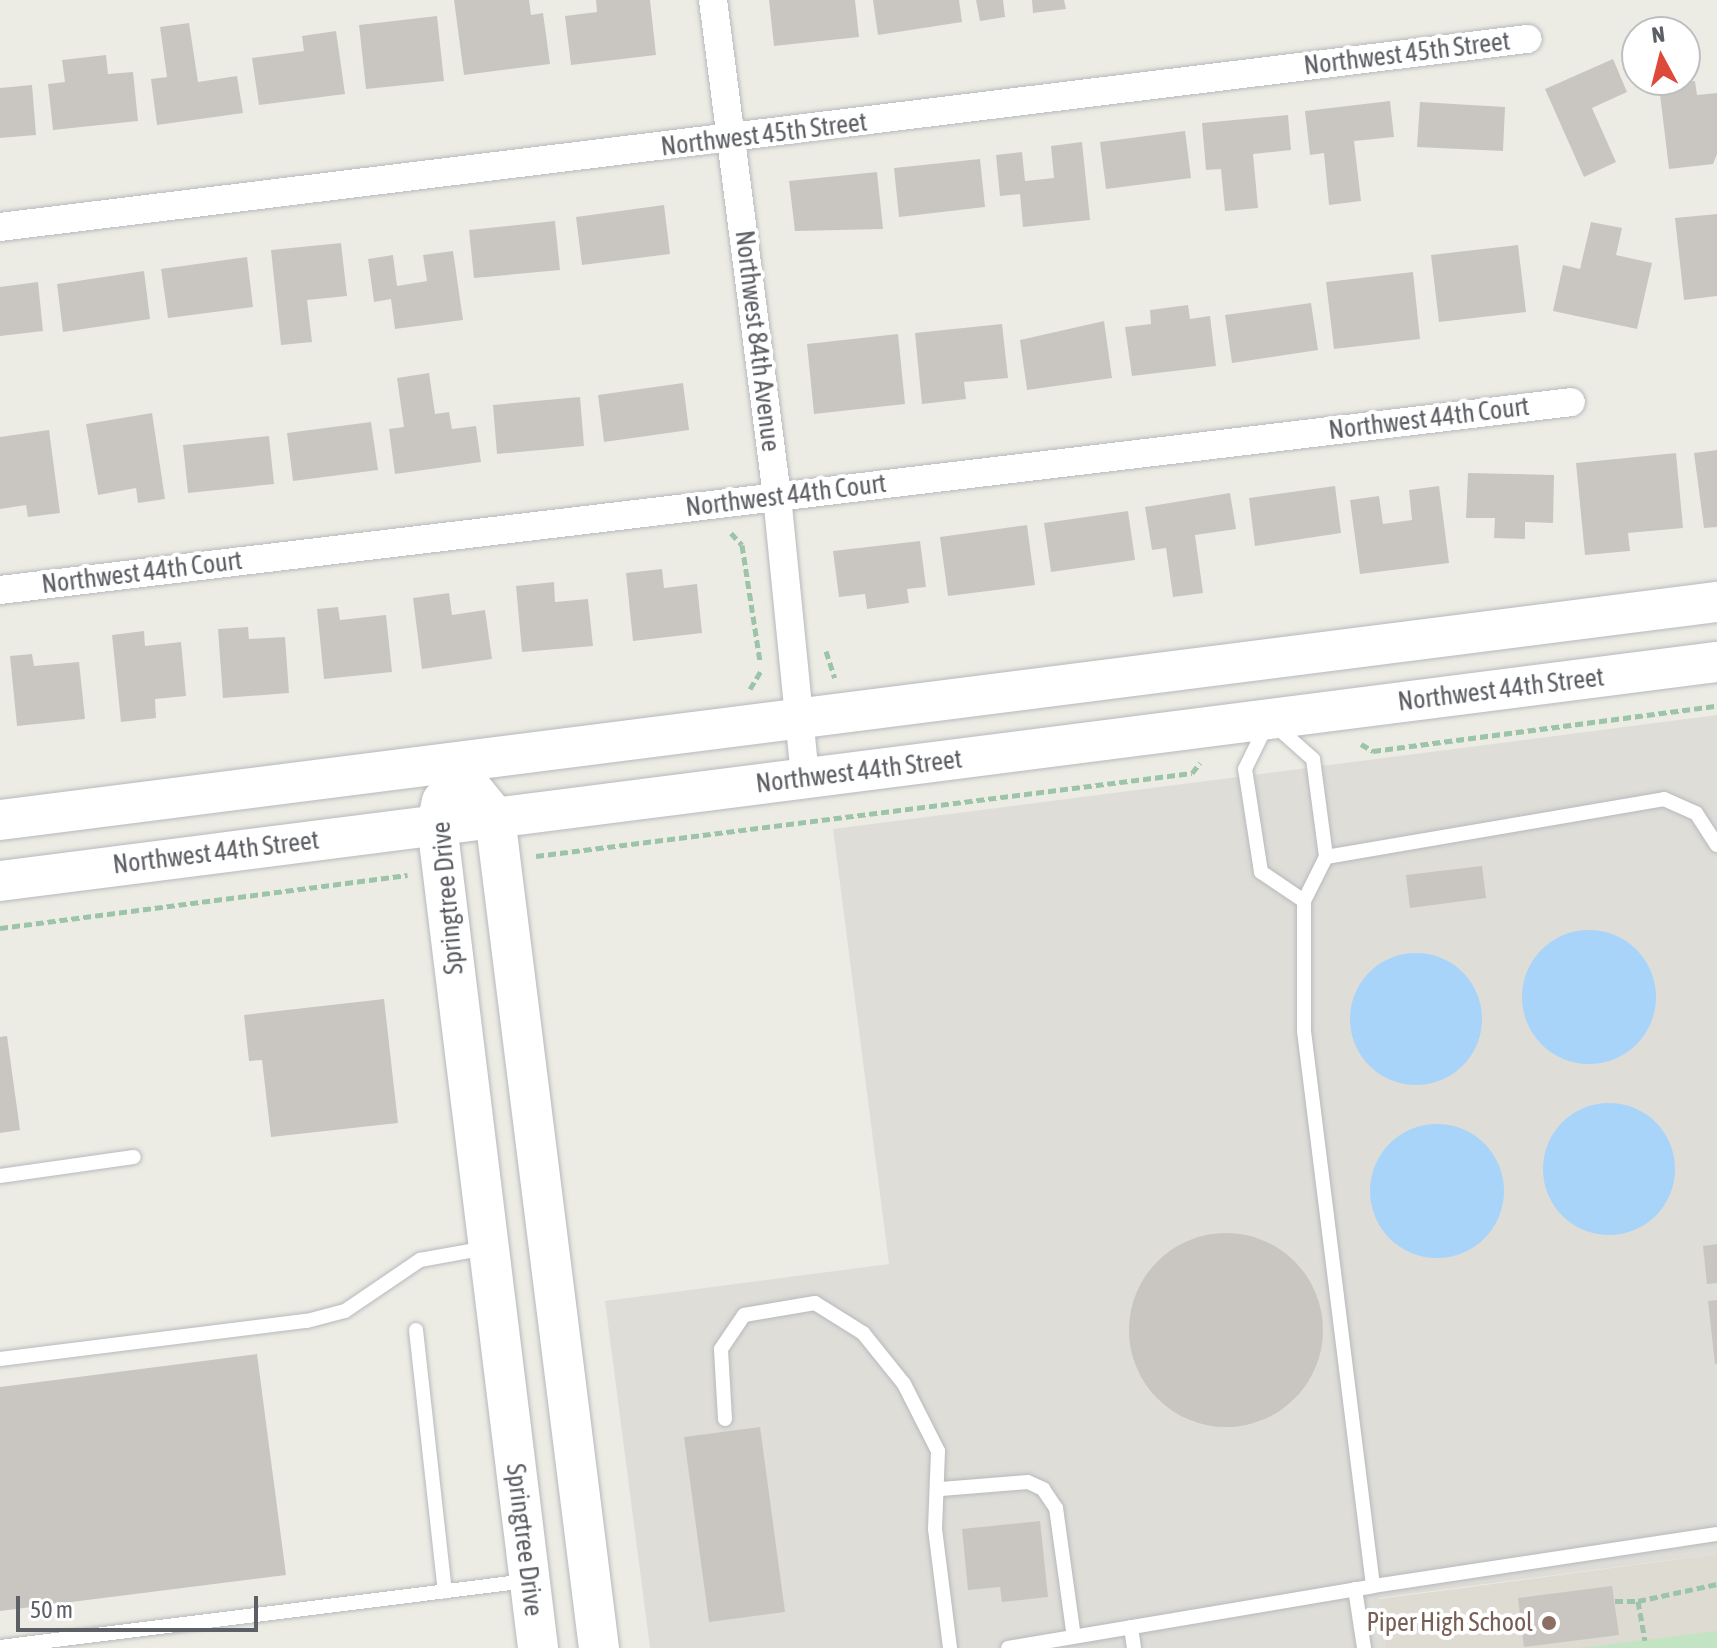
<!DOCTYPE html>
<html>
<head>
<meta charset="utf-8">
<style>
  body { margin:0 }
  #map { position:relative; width:1717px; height:1648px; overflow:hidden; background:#edece4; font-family:"Asap Condensed",sans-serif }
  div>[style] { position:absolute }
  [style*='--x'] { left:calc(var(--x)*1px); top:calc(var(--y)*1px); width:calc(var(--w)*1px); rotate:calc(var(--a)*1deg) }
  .industrial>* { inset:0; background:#dfddd8 }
  .education>* { inset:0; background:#dddbd2 }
  .green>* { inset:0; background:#c2e4c3 }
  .water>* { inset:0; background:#a8d4f9 }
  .round { border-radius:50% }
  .building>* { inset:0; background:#c9c6c1 }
  .path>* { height:5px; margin-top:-2.5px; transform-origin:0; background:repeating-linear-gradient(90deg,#9cc4a8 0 8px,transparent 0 12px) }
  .roads { filter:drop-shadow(0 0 2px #b6b9bd) drop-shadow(0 0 2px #b6b9bd) }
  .lane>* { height:14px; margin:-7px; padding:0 7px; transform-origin:7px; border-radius:7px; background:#fff }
  .street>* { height:28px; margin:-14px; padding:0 14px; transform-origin:14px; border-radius:14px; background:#fff }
  .secondary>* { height:40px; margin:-20px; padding:0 20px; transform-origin:20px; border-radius:20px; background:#fff }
  .dots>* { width:22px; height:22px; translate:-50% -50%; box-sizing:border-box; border:4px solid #fff; border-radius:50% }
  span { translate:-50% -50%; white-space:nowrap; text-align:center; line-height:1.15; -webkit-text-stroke:8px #fff; paint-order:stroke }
  .street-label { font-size:26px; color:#5c5f64 }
  .education-label { font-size:26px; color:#785e54 }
  .right { translate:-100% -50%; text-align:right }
  .north { position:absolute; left:1621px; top:16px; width:80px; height:80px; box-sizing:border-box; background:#fff; border:2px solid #bebfc1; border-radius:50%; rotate:353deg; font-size:22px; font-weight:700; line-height:32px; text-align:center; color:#5c5f64 }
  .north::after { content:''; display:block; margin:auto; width:28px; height:36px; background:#de4a39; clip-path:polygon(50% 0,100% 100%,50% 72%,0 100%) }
  .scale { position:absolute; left:16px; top:1596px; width:242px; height:36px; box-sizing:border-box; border:4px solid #5c5f64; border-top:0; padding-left:10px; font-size:24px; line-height:28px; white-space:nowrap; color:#5c5f64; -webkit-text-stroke:6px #fff; paint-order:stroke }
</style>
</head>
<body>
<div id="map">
  <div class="industrial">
    <i style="clip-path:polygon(1717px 715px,1717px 1554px,1379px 1598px,1385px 1648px,650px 1648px,605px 1301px,889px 1264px,833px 829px)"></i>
  </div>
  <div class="education">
    <i style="clip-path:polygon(1717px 1554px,1717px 1648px,1385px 1648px,1379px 1599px)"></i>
  </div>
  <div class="green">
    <i style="clip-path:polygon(1717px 1631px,1717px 1648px,1582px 1648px,1645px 1640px)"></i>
  </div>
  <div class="water">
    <i class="round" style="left:1522px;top:930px;width:134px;height:134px"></i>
    <i class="round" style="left:1350px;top:953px;width:132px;height:132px"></i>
    <i class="round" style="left:1543px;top:1103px;width:132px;height:132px"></i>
    <i class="round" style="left:1370px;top:1124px;width:134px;height:134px"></i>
  </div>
  <div class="building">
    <i style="clip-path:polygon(454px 0,529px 0,531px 15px,543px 13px,550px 64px,464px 75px)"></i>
    <i style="clip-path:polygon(596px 0,650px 0,656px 55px,571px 65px,565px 16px,597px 12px)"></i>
    <i style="clip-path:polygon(769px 0,855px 0,859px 37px,774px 46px)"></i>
    <i style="clip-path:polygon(873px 0,959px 0,962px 22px,878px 35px)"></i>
    <i style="clip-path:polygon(976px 0,1003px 0,1005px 17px,980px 21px)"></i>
    <i style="clip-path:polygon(1032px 0,1064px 0,1066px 9px,1033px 13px)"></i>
    <i style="clip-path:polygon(437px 16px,444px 81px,366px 89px,359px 25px)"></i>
    <i style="clip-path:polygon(189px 23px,198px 82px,237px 76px,243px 113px,157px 125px,151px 79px,167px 77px,160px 27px)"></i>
    <i style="clip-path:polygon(336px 31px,345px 94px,259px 105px,252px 58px,304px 51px,302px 36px)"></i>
    <i style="clip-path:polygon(106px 55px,108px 74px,133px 72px,138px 121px,53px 130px,48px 84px,65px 82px,62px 60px)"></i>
    <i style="clip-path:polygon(1613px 59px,1627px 92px,1592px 108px,1616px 162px,1584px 177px,1545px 89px)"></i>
    <i style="clip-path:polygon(1695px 81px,1697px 95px,1717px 93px,1717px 154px,1713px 164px,1669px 169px,1659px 86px)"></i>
    <i style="clip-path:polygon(32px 85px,36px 135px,0 138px,0 88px)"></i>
    <i style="clip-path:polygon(1390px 101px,1394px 137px,1354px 141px,1361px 201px,1329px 205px,1324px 153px,1310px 155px,1305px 111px)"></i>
    <i style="clip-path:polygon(1420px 102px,1505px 107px,1503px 151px,1417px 147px)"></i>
    <i style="clip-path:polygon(1288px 115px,1291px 150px,1253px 154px,1258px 208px,1225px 211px,1221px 169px,1206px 170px,1202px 123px)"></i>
    <i style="clip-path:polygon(1185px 131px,1191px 178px,1106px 189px,1100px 142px)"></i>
    <i style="clip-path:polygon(1082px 142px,1090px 220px,1023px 227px,1020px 194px,1000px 196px,996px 155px,1022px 152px,1025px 181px,1054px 178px,1051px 146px)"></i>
    <i style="clip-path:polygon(980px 159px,985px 207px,899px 217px,894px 168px)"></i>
    <i style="clip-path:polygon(877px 172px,883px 229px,795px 231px,789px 181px)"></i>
    <i style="clip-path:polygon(664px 205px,670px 254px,582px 265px,576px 217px)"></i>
    <i style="clip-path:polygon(1717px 214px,1717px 296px,1684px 300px,1675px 218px)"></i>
    <i style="clip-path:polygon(555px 221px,560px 270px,474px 278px,469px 230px)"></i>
    <i style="clip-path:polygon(1591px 222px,1622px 228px,1616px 255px,1652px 263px,1637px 329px,1553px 311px,1563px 265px,1580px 269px)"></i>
    <i style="clip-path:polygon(341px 243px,347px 296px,307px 300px,312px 342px,281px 345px,271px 250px)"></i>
    <i style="clip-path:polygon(1518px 245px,1526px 312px,1439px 322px,1431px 255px)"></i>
    <i style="clip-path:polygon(453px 251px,463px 320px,395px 329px,391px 299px,374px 302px,368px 259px,393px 255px,397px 286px,427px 281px,423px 255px)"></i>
    <i style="clip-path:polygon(247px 257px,253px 307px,168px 318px,161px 269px)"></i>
    <i style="clip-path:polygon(144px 271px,150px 319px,63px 332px,57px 284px)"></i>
    <i style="clip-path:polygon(1413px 272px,1420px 339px,1334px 349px,1326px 282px)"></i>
    <i style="clip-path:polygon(38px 282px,43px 331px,0 336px,0 287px)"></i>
    <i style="clip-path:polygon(1311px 303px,1318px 350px,1232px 363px,1225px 315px)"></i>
    <i style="clip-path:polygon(1188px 305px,1190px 319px,1210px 316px,1216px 366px,1132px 376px,1125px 327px,1151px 324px,1150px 310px)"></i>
    <i style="clip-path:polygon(1104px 321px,1112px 378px,1027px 390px,1020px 340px)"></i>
    <i style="clip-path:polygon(1002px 324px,1008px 378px,964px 382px,966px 399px,922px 404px,915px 333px)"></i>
    <i style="clip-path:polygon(898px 334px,905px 404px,814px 414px,807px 344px)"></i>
    <i style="clip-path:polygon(429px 373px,435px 414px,449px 412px,452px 429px,476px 426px,481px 462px,395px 474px,389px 429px,404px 427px,397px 378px)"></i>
    <i style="clip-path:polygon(683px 383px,689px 430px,604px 442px,598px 395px)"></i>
    <i style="clip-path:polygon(580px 397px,584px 446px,497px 454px,493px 405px)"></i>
    <i style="clip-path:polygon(152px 413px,165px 499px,138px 503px,136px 488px,98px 495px,86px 424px)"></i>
    <i style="clip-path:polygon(371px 422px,378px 470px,293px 481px,287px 433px)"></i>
    <i style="clip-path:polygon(49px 430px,60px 513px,28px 517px,26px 505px,0 509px,0 437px)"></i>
    <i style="clip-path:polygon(269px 436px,274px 484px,188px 493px,183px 445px)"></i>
    <i style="clip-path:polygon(1717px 450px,1717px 527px,1704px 528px,1694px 453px)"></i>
    <i style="clip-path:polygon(1676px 453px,1683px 528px,1628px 533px,1630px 551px,1585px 555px,1576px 463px)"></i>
    <i style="clip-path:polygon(1468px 473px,1554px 475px,1553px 523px,1525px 522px,1525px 539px,1494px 538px,1495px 518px,1466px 518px)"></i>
    <i style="clip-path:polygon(1335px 486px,1341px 533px,1255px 546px,1249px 498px)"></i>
    <i style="clip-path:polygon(1439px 486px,1449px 563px,1360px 574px,1350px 500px,1379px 496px,1383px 524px,1412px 520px,1409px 490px)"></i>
    <i style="clip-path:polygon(1230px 493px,1236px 529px,1195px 535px,1203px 593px,1173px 597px,1166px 548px,1152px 550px,1145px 507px)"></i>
    <i style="clip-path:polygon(1128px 511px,1135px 560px,1051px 572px,1044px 523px)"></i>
    <i style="clip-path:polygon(1027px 525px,1035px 585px,948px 596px,940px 537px)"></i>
    <i style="clip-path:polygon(920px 541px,926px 587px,907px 589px,909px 603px,867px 609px,865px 594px,839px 597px,833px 551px)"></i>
    <i style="clip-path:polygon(662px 569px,664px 588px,697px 584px,702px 633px,633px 641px,626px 573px)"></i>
    <i style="clip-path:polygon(554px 582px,555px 602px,588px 599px,593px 646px,522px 652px,516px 586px)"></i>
    <i style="clip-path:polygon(449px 593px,452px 615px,485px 610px,492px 659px,422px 669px,413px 598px)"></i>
    <i style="clip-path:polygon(338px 607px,340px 620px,386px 615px,392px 672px,324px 679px,317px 609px)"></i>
    <i style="clip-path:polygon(248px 627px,249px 639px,285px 637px,289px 693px,223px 698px,218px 629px)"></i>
    <i style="clip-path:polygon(144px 631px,145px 646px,181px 642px,186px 696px,155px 699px,156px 718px,121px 722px,112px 635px)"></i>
    <i style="clip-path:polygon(32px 654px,34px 666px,79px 662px,85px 719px,17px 726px,10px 656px)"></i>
    <i style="clip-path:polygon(1482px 866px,1486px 898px,1410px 908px,1406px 875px)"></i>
    <i style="clip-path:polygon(384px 999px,398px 1123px,271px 1137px,262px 1060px,249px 1061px,244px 1015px)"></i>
    <i style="clip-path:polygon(7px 1036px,20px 1130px,0 1133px,0 1037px)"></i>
    <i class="round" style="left:1129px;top:1233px;width:194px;height:194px"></i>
    <i style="clip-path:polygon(1717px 1244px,1717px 1283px,1707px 1284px,1703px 1246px)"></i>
    <i style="clip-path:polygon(1717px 1300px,1717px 1364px,1715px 1364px,1708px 1301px)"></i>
    <i style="clip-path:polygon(257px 1354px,286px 1575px,0 1611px,0 1387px)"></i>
    <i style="clip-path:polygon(760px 1427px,785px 1612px,709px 1622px,684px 1437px)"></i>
    <i style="clip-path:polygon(1040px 1521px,1048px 1597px,1002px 1602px,1000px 1587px,968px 1590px,962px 1529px)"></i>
    <i style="clip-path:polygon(1612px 1586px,1619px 1635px,1524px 1647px,1518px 1598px)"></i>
  </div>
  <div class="path">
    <i style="--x:731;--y:533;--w:16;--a:47"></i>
    <i style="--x:742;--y:545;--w:117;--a:81.2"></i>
    <i style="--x:826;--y:651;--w:28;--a:72"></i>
    <i style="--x:750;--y:689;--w:21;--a:-59"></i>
    <i style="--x:1361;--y:744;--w:14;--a:30"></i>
    <i style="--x:1373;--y:751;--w:347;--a:-7.5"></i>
    <i style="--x:536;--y:856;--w:661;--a:-7.21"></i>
    <i style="--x:1192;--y:773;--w:13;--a:-51"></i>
    <i style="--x:0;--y:928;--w:411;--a:-7.4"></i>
    <i style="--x:1615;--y:1601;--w:23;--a:0"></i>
    <i style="--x:1638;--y:1601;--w:40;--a:80"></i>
    <i style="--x:1638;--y:1601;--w:81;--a:-12.1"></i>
  </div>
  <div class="roads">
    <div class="lane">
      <i style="--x:1269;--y:720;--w:59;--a:41.6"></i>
      <i style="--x:1313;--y:759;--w:99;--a:82.4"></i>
      <i style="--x:1326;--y:857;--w:49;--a:116.6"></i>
      <i style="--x:1304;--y:901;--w:52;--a:-146"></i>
      <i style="--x:1261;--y:872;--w:104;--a:-98.8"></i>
      <i style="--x:1245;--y:769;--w:55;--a:-63.9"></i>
      <i style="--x:1326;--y:857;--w:343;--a:-9.7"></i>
      <i style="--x:1664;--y:799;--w:35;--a:24"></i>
      <i style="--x:1696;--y:813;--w:38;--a:57"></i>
      <i style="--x:1304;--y:901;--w:130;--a:90"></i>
      <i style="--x:1304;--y:1031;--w:559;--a:82.91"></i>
      <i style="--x:1373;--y:1586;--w:348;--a:-8.6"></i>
      <i style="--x:0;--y:1176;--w:135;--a:-8.1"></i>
      <i style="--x:416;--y:1330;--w:263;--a:83.7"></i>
      <i style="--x:0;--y:1359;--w:309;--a:-7.1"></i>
      <i style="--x:307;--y:1321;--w:39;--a:-15"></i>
      <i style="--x:345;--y:1311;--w:91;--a:-34.2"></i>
      <i style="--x:420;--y:1260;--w:68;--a:-10.2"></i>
      <i style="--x:725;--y:1419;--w:70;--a:-93.3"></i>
      <i style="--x:721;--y:1349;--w:41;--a:-55.9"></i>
      <i style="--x:744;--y:1315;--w:72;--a:-9.6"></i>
      <i style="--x:815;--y:1303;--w:57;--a:32"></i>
      <i style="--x:863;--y:1333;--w:65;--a:51.2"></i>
      <i style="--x:904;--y:1384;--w:75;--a:63.1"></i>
      <i style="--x:938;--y:1451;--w:78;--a:92.2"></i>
      <i style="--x:935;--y:1529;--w:120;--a:82.8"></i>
      <i style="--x:941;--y:1489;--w:87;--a:-4.6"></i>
      <i style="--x:1028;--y:1482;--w:17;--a:25"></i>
      <i style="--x:1043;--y:1489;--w:23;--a:56"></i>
      <i style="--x:1056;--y:1508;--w:130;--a:82.1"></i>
      <i style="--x:1355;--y:1589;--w:60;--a:81.3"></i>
      <i style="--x:1131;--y:1627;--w:21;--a:82"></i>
      <i style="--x:0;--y:1647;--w:531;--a:-7.14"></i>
      <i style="--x:1008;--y:1648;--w:370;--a:-9.6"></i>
    </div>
    <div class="street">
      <i style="--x:713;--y:0;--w:500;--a:82.65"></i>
      <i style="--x:777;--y:496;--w:284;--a:84.3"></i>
      <i style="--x:0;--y:227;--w:1539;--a:-7.02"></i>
      <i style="--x:0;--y:590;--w:1582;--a:-6.82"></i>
    </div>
    <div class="secondary">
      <i style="--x:451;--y:763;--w:70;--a:50.8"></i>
      <i style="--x:495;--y:817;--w:837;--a:82.87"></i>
      <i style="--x:442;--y:801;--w:25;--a:102"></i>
      <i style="--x:437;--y:825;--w:829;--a:83"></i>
      <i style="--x:0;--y:820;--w:1731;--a:-7.24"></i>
      <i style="--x:0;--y:881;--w:1731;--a:-7.27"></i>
    </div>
  </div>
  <div class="dots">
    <i style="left:1549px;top:1623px;background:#8d6e63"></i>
  </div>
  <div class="street-label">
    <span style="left:1407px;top:54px;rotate:-7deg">Northwest 45th Street</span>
    <span style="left:764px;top:135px;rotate:-7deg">Northwest 45th Street</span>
    <span style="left:757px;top:341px;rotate:83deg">Northwest 84th Avenue</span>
    <span style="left:1429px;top:419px;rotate:-7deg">Northwest 44th Court</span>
    <span style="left:786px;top:496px;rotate:-7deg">Northwest 44th Court</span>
    <span style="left:142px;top:573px;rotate:-7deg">Northwest 44th Court</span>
    <span style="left:1501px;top:690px;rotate:-7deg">Northwest 44th Street</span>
    <span style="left:859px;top:772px;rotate:-7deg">Northwest 44th Street</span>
    <span style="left:216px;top:853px;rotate:-7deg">Northwest 44th Street</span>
    <span style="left:448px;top:898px;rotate:-95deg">Springtree Drive</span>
    <span style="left:524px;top:1540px;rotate:83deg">Springtree Drive</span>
  </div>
  <div class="education-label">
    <span class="right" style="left:1533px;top:1623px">Piper High School</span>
  </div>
  <div class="north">N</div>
  <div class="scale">50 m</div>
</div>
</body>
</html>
